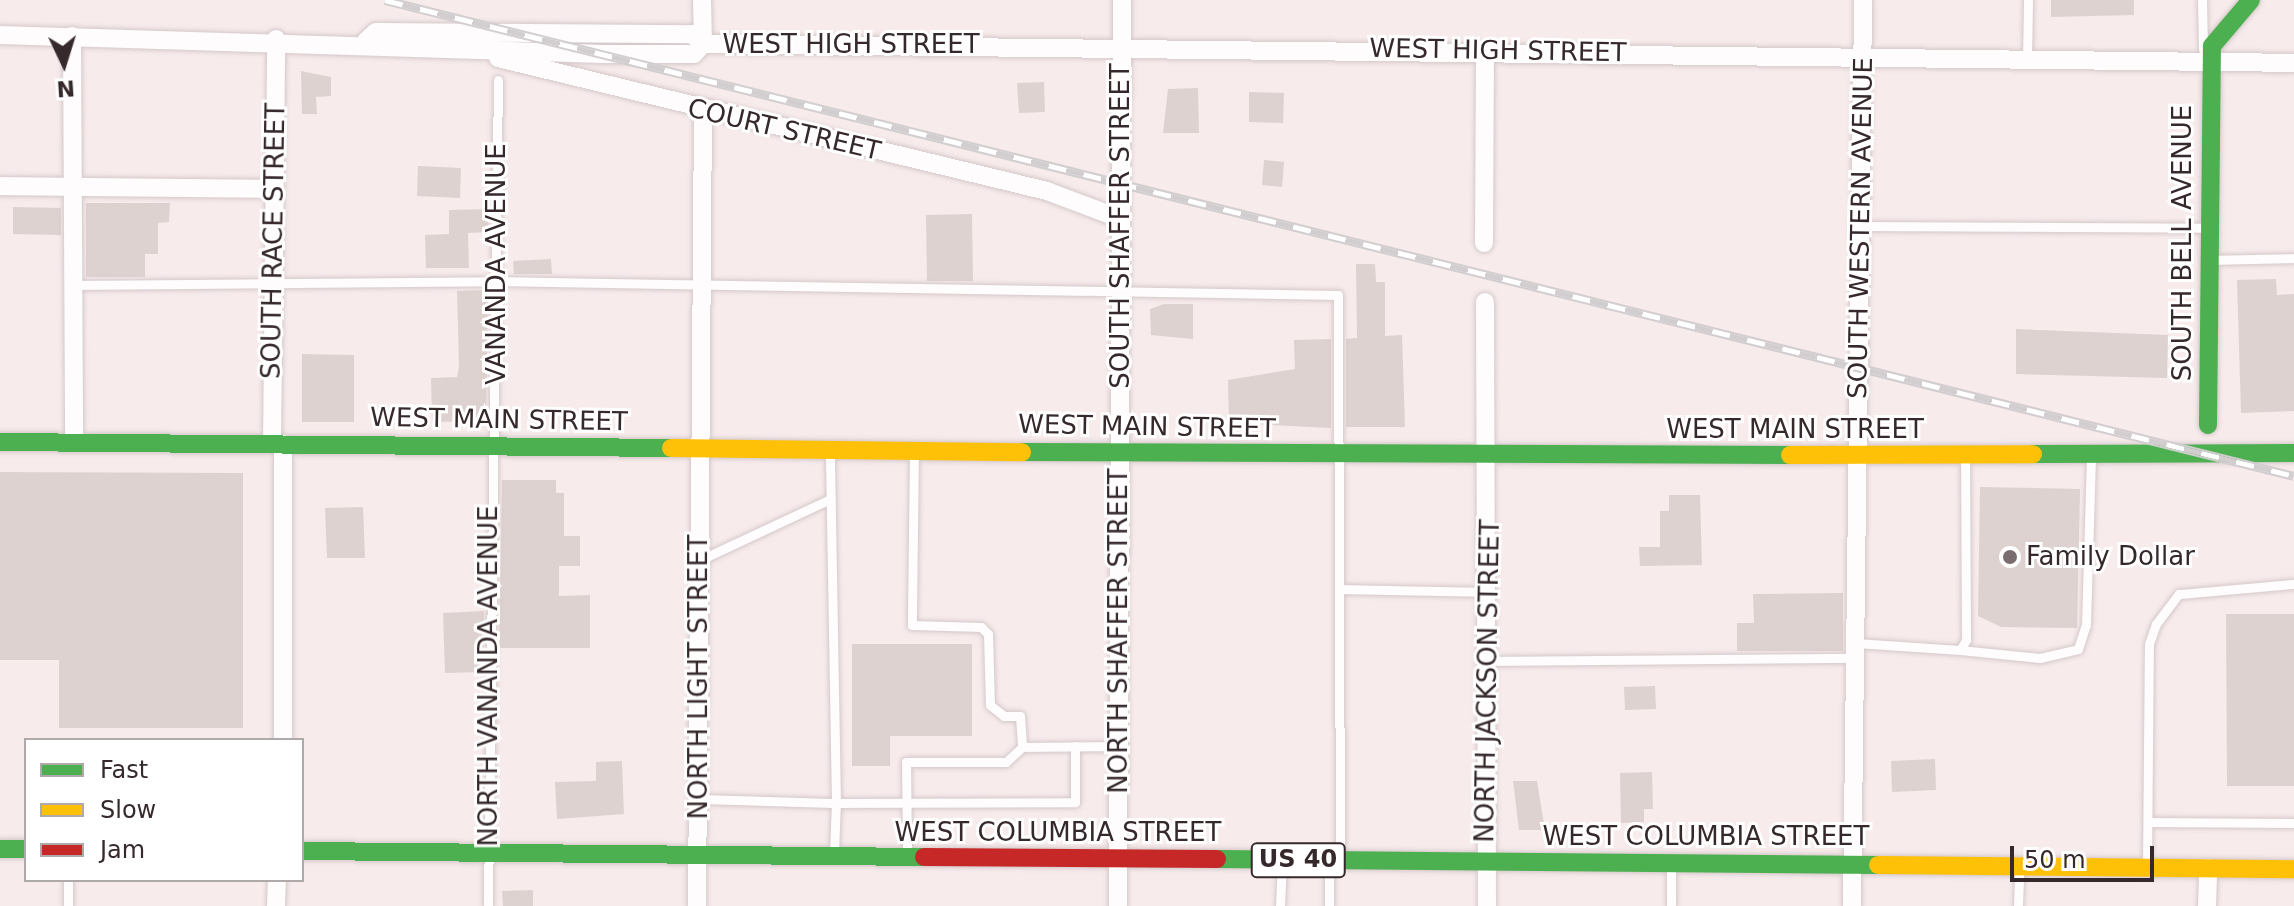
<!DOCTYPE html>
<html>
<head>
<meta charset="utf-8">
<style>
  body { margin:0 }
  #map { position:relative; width:2294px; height:906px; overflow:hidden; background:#f7ebec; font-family:"DejaVu Sans",sans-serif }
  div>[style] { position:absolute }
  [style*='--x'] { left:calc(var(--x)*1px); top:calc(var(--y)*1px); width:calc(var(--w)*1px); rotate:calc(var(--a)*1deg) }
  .building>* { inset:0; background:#ddd2d0 }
  .roads { filter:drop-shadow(0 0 2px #d4c8c9) drop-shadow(0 0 2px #d4c8c9) }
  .lane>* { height:9px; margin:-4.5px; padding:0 4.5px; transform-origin:4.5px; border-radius:4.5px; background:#fefcfc }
  .street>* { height:18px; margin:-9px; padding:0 9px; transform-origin:9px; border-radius:9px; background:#fefcfc }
  .fast>* { height:18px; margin:-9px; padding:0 9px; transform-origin:9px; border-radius:9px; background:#4caf50 }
  .slow>* { height:18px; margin:-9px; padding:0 9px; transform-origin:9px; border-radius:9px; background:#ffc107 }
  .jam>* { height:18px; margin:-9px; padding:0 9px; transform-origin:9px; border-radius:9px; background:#c62828 }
  .rail>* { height:9px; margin-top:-4.5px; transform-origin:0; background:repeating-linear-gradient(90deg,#fff 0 18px,#d2cecf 0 36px); box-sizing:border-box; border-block:2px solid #d2cecf }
  .dots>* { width:22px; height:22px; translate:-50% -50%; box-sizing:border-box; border:4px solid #fff; border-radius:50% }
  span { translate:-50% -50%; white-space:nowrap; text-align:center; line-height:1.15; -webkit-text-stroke:6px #fff; paint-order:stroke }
  .shield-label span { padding:2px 6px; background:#fff; border:2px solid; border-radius:6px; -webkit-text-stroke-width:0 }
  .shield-label { font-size:24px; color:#36292b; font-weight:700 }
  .street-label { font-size:26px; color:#36292b }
  .poi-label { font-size:26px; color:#36292b }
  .left { translate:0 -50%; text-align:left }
  .legend { position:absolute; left:24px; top:738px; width:280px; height:144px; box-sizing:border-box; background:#fff; border:2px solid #afa9aa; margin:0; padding:10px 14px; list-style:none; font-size:24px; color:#36292b }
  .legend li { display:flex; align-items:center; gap:16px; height:40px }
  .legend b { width:40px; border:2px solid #afa9aa }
  .north { position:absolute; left:24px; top:24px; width:80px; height:80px; -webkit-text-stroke:6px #fff; paint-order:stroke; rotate:176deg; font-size:22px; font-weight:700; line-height:32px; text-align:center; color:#36292b }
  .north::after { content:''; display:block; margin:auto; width:28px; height:36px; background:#36292b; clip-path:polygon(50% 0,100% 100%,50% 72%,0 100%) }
  .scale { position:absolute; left:2010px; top:846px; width:144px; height:36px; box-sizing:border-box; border:4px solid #36292b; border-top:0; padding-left:10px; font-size:24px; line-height:28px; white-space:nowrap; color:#36292b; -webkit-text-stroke:6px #fff; paint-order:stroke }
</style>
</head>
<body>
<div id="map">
  <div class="building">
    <i style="clip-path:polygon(2051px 0,2134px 0,2134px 15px,2051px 17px)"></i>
    <i style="clip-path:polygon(301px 71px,331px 77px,331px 96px,316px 97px,317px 114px,302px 114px)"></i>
    <i style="clip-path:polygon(1044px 82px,1045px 112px,1019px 113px,1017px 83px)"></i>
    <i style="clip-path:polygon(1198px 88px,1199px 133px,1163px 133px,1168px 89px)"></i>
    <i style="clip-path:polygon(1249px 92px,1284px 93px,1283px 123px,1249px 122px)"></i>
    <i style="clip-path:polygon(1264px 160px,1284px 162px,1282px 187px,1262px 185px)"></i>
    <i style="clip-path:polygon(418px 166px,461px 168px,460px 198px,417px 196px)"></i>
    <i style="clip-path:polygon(86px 203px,170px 203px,169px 222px,158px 223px,158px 254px,145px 254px,145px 277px,86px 277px)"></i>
    <i style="clip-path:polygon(13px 207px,61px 208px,61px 235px,13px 234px)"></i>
    <i style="clip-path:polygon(488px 209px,489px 232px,468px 233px,469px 268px,426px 268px,425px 235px,449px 234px,449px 210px)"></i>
    <i style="clip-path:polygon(972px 214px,973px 281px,927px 281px,926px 215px)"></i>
    <i style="clip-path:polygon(551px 259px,552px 274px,514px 274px,513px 261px)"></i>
    <i style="clip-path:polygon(1356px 264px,1375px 264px,1376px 282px,1385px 282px,1385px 336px,1402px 335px,1405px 427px,1346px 427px,1346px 339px,1357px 338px)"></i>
    <i style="clip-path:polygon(2276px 279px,2277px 295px,2294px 294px,2294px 411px,2241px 413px,2237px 280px)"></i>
    <i style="clip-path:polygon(488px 290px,486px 421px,432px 422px,431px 378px,457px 377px,459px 366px,457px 291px)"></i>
    <i style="clip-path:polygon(1164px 304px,1193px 304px,1193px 339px,1151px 335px,1150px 309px)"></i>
    <i style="clip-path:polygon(2016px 329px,2168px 335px,2167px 378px,2016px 374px)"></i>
    <i style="clip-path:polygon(1331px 339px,1331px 428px,1229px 423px,1228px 380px,1295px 369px,1294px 340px)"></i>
    <i style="clip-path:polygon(302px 354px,354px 355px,354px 422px,302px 422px)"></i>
    <i style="clip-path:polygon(0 472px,243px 473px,243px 728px,59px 728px,59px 660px,0 660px)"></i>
    <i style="clip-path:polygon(502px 480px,556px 480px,556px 493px,564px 493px,564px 536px,580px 536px,580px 566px,559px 566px,559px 596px,590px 595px,590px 648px,499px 648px)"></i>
    <i style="clip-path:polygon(1980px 487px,2080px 489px,2077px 628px,2001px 627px,1978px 616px)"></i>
    <i style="clip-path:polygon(1669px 495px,1700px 495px,1702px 565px,1640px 566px,1639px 547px,1660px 547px,1660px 511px,1669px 511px)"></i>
    <i style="clip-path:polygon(363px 507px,365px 558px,327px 558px,325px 508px)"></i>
    <i style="clip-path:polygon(1843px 593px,1843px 651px,1737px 651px,1737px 623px,1754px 623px,1753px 594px)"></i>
    <i style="clip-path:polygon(484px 611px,483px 672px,445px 673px,443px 613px)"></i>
    <i style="clip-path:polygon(2226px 614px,2294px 614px,2294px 786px,2227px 786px)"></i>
    <i style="clip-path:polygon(852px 644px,972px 644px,972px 736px,890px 736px,890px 766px,852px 766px)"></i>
    <i style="clip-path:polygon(1655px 686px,1656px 709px,1625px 710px,1624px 687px)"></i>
    <i style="clip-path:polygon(1935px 759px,1936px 790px,1892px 792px,1891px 761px)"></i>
    <i style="clip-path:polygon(622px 761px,624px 814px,557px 819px,555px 782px,596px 781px,596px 762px)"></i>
    <i style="clip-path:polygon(1652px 772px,1653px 809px,1644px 809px,1644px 822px,1621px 823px,1620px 773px)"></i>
    <i style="clip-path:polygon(1513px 781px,1537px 781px,1545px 830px,1519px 830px)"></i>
    <i style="clip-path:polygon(533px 890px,533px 906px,503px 906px,502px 891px)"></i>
  </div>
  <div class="roads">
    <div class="lane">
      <i style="--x:2202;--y:0;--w:49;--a:88.8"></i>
      <i style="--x:2027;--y:59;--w:59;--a:-89"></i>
      <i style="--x:1862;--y:226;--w:347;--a:0.3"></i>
      <i style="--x:2212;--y:260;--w:82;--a:-1.4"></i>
      <i style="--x:73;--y:285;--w:421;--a:-0.5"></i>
      <i style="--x:494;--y:281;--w:844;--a:0.95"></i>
      <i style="--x:1338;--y:295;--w:562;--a:89.8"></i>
      <i style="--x:914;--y:451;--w:174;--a:90.7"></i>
      <i style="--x:912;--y:625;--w:69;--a:1.7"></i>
      <i style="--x:981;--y:627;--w:10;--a:45"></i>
      <i style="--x:988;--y:634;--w:71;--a:88.4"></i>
      <i style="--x:990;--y:705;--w:18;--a:38"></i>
      <i style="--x:1004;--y:716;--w:16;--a:0"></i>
      <i style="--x:1020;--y:716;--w:31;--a:86"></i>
      <i style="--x:700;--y:560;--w:144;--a:-25.1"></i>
      <i style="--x:1342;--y:589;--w:144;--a:1.2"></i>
      <i style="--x:1856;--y:643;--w:104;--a:3.9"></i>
      <i style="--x:1960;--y:650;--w:12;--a:-59"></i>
      <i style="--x:1966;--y:640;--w:184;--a:-90.3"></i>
      <i style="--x:1960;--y:650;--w:80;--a:5.7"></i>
      <i style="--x:2040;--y:658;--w:39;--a:-13"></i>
      <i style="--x:2078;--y:649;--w:25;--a:-72"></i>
      <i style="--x:2086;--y:625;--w:170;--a:-88.3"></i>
      <i style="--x:1488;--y:661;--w:367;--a:-0.5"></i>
      <i style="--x:698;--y:799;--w:138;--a:1.7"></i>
      <i style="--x:836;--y:803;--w:351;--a:-91"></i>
      <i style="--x:2148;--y:822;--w:146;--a:0.4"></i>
      <i style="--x:834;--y:852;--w:49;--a:-87.7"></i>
      <i style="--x:836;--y:803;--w:239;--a:-0.2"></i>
      <i style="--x:1075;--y:802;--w:56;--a:-90"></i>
      <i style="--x:907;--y:852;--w:90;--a:-90.6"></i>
      <i style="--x:906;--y:762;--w:100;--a:0"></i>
      <i style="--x:1006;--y:762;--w:22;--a:-43"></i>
      <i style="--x:1022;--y:747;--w:97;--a:-0.6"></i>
      <i style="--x:2147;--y:865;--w:221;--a:-89.5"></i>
      <i style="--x:2149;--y:644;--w:21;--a:-71"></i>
      <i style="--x:2156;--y:624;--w:38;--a:-53"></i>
      <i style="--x:2179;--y:594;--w:115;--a:-5"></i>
      <i style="--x:1671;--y:866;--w:40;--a:90"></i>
      <i style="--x:68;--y:906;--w:26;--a:-90"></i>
      <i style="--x:488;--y:906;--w:826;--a:-89.31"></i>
      <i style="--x:1280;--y:906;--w:45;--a:-87.5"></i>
      <i style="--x:1329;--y:906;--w:42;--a:-90"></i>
      <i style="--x:2018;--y:906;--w:36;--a:-88"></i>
    </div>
    <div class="street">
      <i style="--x:702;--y:0;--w:44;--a:88.7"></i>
      <i style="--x:0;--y:35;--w:603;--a:1.8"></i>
      <i style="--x:603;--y:54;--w:91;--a:0"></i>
      <i style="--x:694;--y:54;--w:13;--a:-48"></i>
      <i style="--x:72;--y:36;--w:406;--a:89.7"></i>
      <i style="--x:366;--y:41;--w:13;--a:-42"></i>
      <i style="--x:376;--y:32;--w:316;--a:0.4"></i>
      <i style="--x:692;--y:34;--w:15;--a:42"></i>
      <i style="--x:703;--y:44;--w:1591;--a:0.68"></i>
      <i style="--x:498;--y:58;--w:565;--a:13.62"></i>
      <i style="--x:1047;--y:191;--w:79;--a:20.7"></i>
      <i style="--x:0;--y:186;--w:274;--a:0.6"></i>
      <i style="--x:1484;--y:243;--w:192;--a:-89.7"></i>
      <i style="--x:1485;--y:302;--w:604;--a:89.81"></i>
      <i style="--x:272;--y:444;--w:405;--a:-89.4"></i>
      <i style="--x:283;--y:444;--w:296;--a:90"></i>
      <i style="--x:276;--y:906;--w:26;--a:-88"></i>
      <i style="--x:697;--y:906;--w:793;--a:-89.57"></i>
      <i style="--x:1118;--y:906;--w:906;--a:-89.75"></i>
      <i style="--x:1852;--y:906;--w:906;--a:-89.3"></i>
      <i style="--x:2207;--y:906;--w:38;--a:-88"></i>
    </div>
    <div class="fast">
      <i style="--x:2208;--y:425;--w:379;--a:-89.4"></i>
      <i style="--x:2212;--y:46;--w:60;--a:-49.7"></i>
      <i style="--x:0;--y:442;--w:671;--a:0.51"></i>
      <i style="--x:1022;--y:452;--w:768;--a:0.22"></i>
      <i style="--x:2033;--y:454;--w:261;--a:-0.2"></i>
      <i style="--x:0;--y:849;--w:26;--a:0"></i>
      <i style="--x:302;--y:851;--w:622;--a:0.55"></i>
      <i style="--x:1217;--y:859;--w:661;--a:0.52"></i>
    </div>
    <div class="slow">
      <i style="--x:671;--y:448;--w:351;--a:0.7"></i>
      <i style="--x:1790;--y:455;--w:243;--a:-0.2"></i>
      <i style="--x:1878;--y:865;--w:416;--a:0.6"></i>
    </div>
    <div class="jam">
      <i style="--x:924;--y:857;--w:293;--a:0.4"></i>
    </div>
  </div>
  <div class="rail">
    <i style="--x:385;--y:0;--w:1967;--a:14"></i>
  </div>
  <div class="dots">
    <i style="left:2010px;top:557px;background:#7a6d6f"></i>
  </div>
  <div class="shield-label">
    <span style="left:1298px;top:860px">US 40</span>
  </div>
  <div class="street-label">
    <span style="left:851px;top:45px">WEST HIGH STREET</span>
    <span style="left:1498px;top:51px;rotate:1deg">WEST HIGH STREET</span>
    <span style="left:784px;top:130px;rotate:13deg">COURT STREET</span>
    <span style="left:1121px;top:226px;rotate:-90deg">SOUTH SHAFFER STREET</span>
    <span style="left:1861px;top:228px;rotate:-89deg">SOUTH WESTERN AVENUE</span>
    <span style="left:274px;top:241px;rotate:-89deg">SOUTH RACE STREET</span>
    <span style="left:2183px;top:243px;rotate:-90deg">SOUTH BELL AVENUE</span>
    <span style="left:497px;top:264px;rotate:-90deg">VANANDA AVENUE</span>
    <span style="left:499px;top:420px;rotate:1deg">WEST MAIN STREET</span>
    <span style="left:1147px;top:427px;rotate:1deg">WEST MAIN STREET</span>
    <span style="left:1795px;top:430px">WEST MAIN STREET</span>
    <span style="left:1119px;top:631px;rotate:-90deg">NORTH SHAFFER STREET</span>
    <span style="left:489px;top:676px;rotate:-90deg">NORTH VANANDA AVENUE</span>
    <span style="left:699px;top:677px;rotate:-90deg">NORTH LIGHT STREET</span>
    <span style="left:1488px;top:681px;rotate:-89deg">NORTH JACKSON STREET</span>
    <span style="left:1058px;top:833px">WEST COLUMBIA STREET</span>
    <span style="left:1706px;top:837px">WEST COLUMBIA STREET</span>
  </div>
  <div class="poi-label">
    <span class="left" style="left:2026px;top:557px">Family Dollar</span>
  </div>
  <ul class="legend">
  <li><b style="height:10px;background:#4caf50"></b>Fast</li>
  <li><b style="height:10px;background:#ffc107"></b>Slow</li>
  <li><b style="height:10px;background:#c62828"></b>Jam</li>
  </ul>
  <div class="north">N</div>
  <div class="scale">50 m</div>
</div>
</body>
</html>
